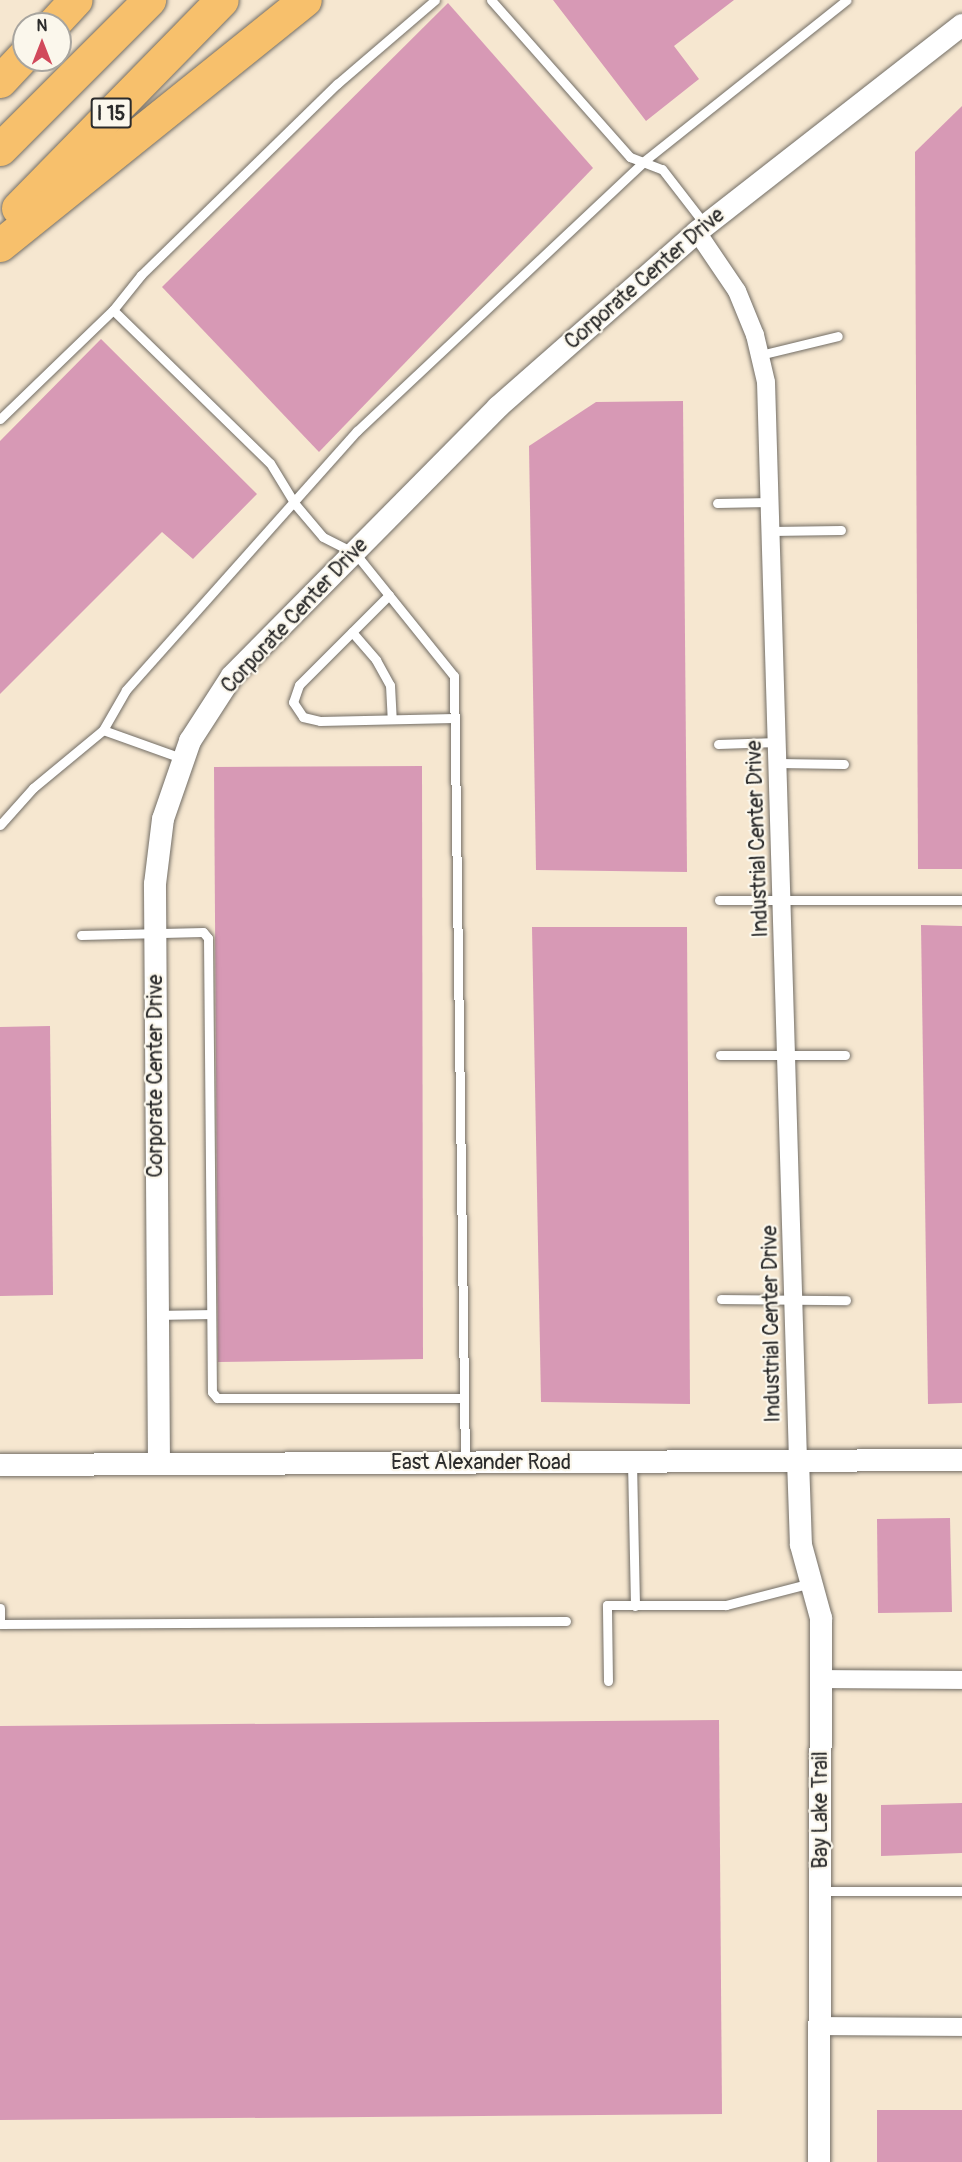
<!DOCTYPE html>
<html>
<head>
<meta charset="utf-8">
<style>
  body { margin:0 }
  #map { position:relative; width:962px; height:2162px; overflow:hidden; background:#f6e7d0; font-family:Pangolin,sans-serif }
  div>[style] { position:absolute }
  [style*='--x'] { left:calc(var(--x)*1px); top:calc(var(--y)*1px); width:calc(var(--w)*1px); rotate:calc(var(--a)*1deg) }
  .building>* { inset:0; background:#d799b5 }
  .roads { filter:drop-shadow(0 0 2px #726d65) drop-shadow(0 0 2px #726d65) }
  .service>* { height:9px; margin:-4.5px; padding:0 4.5px; transform-origin:4.5px; border-radius:4.5px; background:#fff }
  .minor>* { height:18px; margin:-9px; padding:0 9px; transform-origin:9px; border-radius:9px; background:#fff }
  .tertiary>* { height:22px; margin:-11px; padding:0 11px; transform-origin:11px; border-radius:11px; background:#fff }
  .motorway>* { height:33px; margin:-16.5px; padding:0 16.5px; transform-origin:16.5px; border-radius:16.5px; background:#f7c06c }
  span { translate:-50% -50%; white-space:nowrap; text-align:center; line-height:1.15; -webkit-text-stroke:4.5px #fbf7ec; paint-order:stroke }
  .shield-label span { padding:2px 4px; background:#fbf7ec; border:2px solid; border-radius:4px; -webkit-text-stroke-width:0 }
  .shield-label { font-size:20px; color:#2b2b2b; font-weight:700 }
  .street-label { font-size:21px; color:#2b2b2b }
  .north { position:absolute; left:12px; top:12px; width:60px; height:60px; box-sizing:border-box; background:#fbf7ec; border:2px solid #a8a59f; border-radius:50%; rotate:0deg; font-size:16px; font-weight:700; line-height:24px; text-align:center; color:#2b2b2b }
  .north::after { content:''; display:block; margin:auto; width:21px; height:27px; background:#d1495b; clip-path:polygon(50% 0,100% 100%,50% 72%,0 100%) }
</style>
</head>
<body>
<div id="map">
  <div class="building">
    <i style="clip-path:polygon(553px 0,734px 0,674px 46px,699px 79px,646px 121px)"></i>
    <i style="clip-path:polygon(448px 3px,593px 168px,319px 452px,162px 287px)"></i>
    <i style="clip-path:polygon(962px 106px,962px 869px,918px 869px,915px 152px)"></i>
    <i style="clip-path:polygon(101px 339px,257px 494px,193px 559px,162px 532px,0 694px,0 441px)"></i>
    <i style="clip-path:polygon(683px 401px,687px 872px,536px 870px,529px 446px,596px 402px)"></i>
    <i style="clip-path:polygon(422px 766px,423px 1359px,218px 1362px,214px 767px)"></i>
    <i style="clip-path:polygon(921px 925px,962px 926px,962px 1403px,928px 1404px)"></i>
    <i style="clip-path:polygon(532px 927px,687px 927px,690px 1404px,541px 1402px)"></i>
    <i style="clip-path:polygon(50px 1026px,53px 1295px,0 1296px,0 1027px)"></i>
    <i style="clip-path:polygon(950px 1518px,952px 1612px,878px 1613px,877px 1519px)"></i>
    <i style="clip-path:polygon(719px 1720px,722px 2114px,0 2120px,0 1726px)"></i>
    <i style="clip-path:polygon(962px 1803px,962px 1853px,881px 1856px,881px 1805px)"></i>
    <i style="clip-path:polygon(877px 2110px,962px 2110px,962px 2162px,877px 2162px)"></i>
  </div>
  <div class="roads">
    <div class="service">
      <i style="--x:491;--y:0;--w:210;--a:48.5"></i>
      <i style="--x:630;--y:157;--w:34;--a:21"></i>
      <i style="--x:662;--y:169;--w:72;--a:52.3"></i>
      <i style="--x:113;--y:310;--w:45;--a:-51.3"></i>
      <i style="--x:141;--y:275;--w:274;--a:-44.3"></i>
      <i style="--x:337;--y:84;--w:129;--a:-40.6"></i>
      <i style="--x:760;--y:355;--w:80;--a:-13.7"></i>
      <i style="--x:0;--y:419;--w:157;--a:-44"></i>
      <i style="--x:113;--y:310;--w:219;--a:44.3"></i>
      <i style="--x:270;--y:463;--w:48;--a:58.6"></i>
      <i style="--x:295;--y:504;--w:43;--a:49.7"></i>
      <i style="--x:323;--y:537;--w:36;--a:27"></i>
      <i style="--x:355;--y:553;--w:158;--a:51.2"></i>
      <i style="--x:454;--y:676;--w:787;--a:89.2"></i>
      <i style="--x:717;--y:503;--w:53;--a:-1.1"></i>
      <i style="--x:771;--y:531;--w:70;--a:-0.8"></i>
      <i style="--x:389;--y:595;--w:127;--a:135"></i>
      <i style="--x:299;--y:685;--w:18;--a:109"></i>
      <i style="--x:293;--y:702;--w:18;--a:56"></i>
      <i style="--x:303;--y:717;--w:17;--a:13"></i>
      <i style="--x:320;--y:721;--w:134;--a:-1.3"></i>
      <i style="--x:352;--y:632;--w:37;--a:49"></i>
      <i style="--x:376;--y:660;--w:29;--a:61"></i>
      <i style="--x:390;--y:685;--w:34;--a:87"></i>
      <i style="--x:718;--y:744;--w:59;--a:-1.9"></i>
      <i style="--x:184;--y:759;--w:86;--a:-160.3"></i>
      <i style="--x:103;--y:730;--w:46;--a:-60.1"></i>
      <i style="--x:126;--y:690;--w:347;--a:-48.3"></i>
      <i style="--x:357;--y:431;--w:393;--a:-43.2"></i>
      <i style="--x:643;--y:162;--w:260;--a:-38.5"></i>
      <i style="--x:778;--y:763;--w:66;--a:0.9"></i>
      <i style="--x:0;--y:825;--w:50;--a:-48.3"></i>
      <i style="--x:33;--y:788;--w:91;--a:-39.6"></i>
      <i style="--x:719;--y:900;--w:243;--a:0"></i>
      <i style="--x:81;--y:935;--w:122;--a:-1.4"></i>
      <i style="--x:203;--y:932;--w:8;--a:50"></i>
      <i style="--x:208;--y:938;--w:454;--a:89.5"></i>
      <i style="--x:212;--y:1392;--w:8;--a:50"></i>
      <i style="--x:217;--y:1398;--w:247;--a:0"></i>
      <i style="--x:720;--y:1055;--w:125;--a:0"></i>
      <i style="--x:721;--y:1299;--w:125;--a:0.5"></i>
      <i style="--x:158;--y:1315;--w:52;--a:-1.1"></i>
      <i style="--x:632;--y:1462;--w:144;--a:88.8"></i>
      <i style="--x:0;--y:1608;--w:16;--a:90"></i>
      <i style="--x:0;--y:1624;--w:566;--a:-0.3"></i>
      <i style="--x:608;--y:1681;--w:76;--a:-90.8"></i>
      <i style="--x:607;--y:1605;--w:119;--a:0"></i>
      <i style="--x:726;--y:1605;--w:88;--a:-14.5"></i>
      <i style="--x:821;--y:1891;--w:141;--a:0"></i>
    </div>
    <div class="minor">
      <i style="--x:697;--y:232;--w:71;--a:55.9"></i>
      <i style="--x:737;--y:291;--w:48;--a:67.8"></i>
      <i style="--x:755;--y:335;--w:48;--a:76.8"></i>
      <i style="--x:766;--y:382;--w:1078;--a:88.3"></i>
      <i style="--x:822;--y:1679;--w:140;--a:0.4"></i>
      <i style="--x:820;--y:2026;--w:142;--a:0.4"></i>
    </div>
    <div class="tertiary">
      <i style="--x:798;--y:1460;--w:85;--a:88"></i>
      <i style="--x:801;--y:1545;--w:76;--a:74.7"></i>
      <i style="--x:821;--y:1618;--w:544;--a:90.21"></i>
      <i style="--x:159;--y:1464;--w:580;--a:-90.4"></i>
      <i style="--x:155;--y:884;--w:65;--a:-83"></i>
      <i style="--x:163;--y:819;--w:83;--a:-70.9"></i>
      <i style="--x:190;--y:741;--w:77;--a:-57.1"></i>
      <i style="--x:232;--y:676;--w:378;--a:-45.3"></i>
      <i style="--x:498;--y:407;--w:265;--a:-41.3"></i>
      <i style="--x:697;--y:232;--w:336;--a:-38"></i>
      <i style="--x:0;--y:1465;--w:962;--a:-0.3"></i>
    </div>
    <div class="motorway">
      <i style="--x:53;--y:24;--w:33;--a:-47"></i>
      <i style="--x:0;--y:81;--w:35;--a:-47"></i>
      <i style="--x:0;--y:149;--w:211;--a:-45"></i>
      <i style="--x:18;--y:208;--w:291;--a:-45.6"></i>
      <i style="--x:0;--y:245;--w:391;--a:-38.8"></i>
    </div>
  </div>
  <div class="shield-label">
    <span style="left:111px;top:113px">I 15</span>
  </div>
  <div class="street-label">
    <span style="left:645px;top:279px;rotate:-41deg">Corporate Center Drive</span>
    <span style="left:295px;top:616px;rotate:-47deg">Corporate Center Drive</span>
    <span style="left:758px;top:839px;rotate:-92deg">Industrial Center Drive</span>
    <span style="left:156px;top:1076px;rotate:-90deg">Corporate Center Drive</span>
    <span style="left:772px;top:1324px;rotate:-91deg">Industrial Center Drive</span>
    <span style="left:481px;top:1463px">East Alexander Road</span>
    <span style="left:821px;top:1810px;rotate:-90deg">Bay Lake Trail</span>
  </div>
  <div class="north">N</div>
</div>
</body>
</html>
